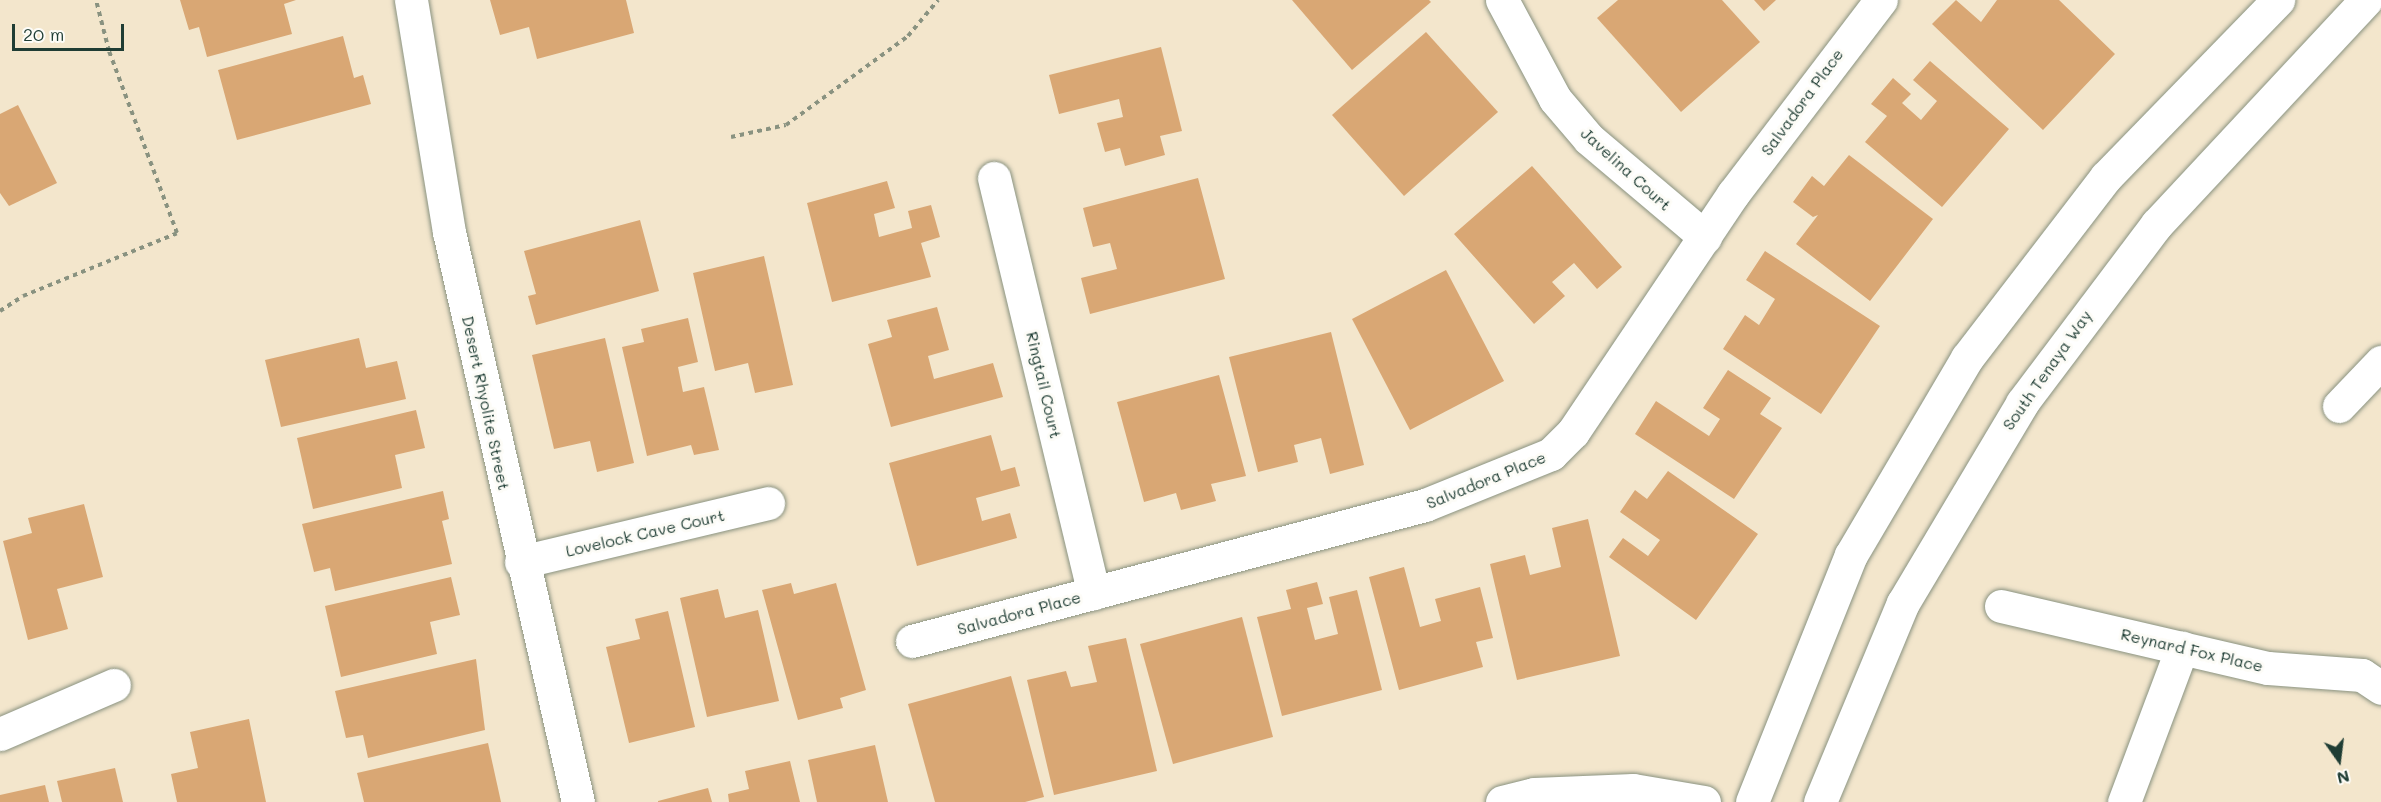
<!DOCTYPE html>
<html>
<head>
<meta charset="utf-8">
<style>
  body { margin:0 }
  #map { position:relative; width:2381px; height:802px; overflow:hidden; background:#f3e6cc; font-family:Mali,sans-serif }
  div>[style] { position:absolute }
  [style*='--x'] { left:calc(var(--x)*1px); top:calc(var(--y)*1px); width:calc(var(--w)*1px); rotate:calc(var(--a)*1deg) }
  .building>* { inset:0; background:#d9a774 }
  .path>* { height:4px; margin-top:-2px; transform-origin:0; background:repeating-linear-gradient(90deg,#899280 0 4.5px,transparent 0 9px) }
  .roads { filter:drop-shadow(0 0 2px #899280) drop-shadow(0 0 2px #899280) }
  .minor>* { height:33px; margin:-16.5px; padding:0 16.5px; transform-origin:16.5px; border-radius:16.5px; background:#fff }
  span { translate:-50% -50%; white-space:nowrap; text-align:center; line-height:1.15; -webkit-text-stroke:6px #fdfcf7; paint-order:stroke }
  .street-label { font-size:16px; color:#1f3d34 }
  .north { position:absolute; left:2309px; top:730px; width:60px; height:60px; -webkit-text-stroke:4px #fdfcf7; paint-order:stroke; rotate:166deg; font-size:16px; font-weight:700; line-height:24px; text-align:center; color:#1f3d34 }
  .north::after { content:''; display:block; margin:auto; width:21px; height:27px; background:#1f3d34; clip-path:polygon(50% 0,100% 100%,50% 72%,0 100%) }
  .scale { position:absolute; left:12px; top:24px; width:112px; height:27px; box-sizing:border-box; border:3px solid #1f3d34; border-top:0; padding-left:8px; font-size:18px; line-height:21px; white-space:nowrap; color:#1f3d34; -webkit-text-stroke:4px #fdfcf7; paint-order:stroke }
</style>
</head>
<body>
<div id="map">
  <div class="building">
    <i style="clip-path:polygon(180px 0,296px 0,284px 4px,292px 34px,207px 57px,199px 27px,189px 30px)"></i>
    <i style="clip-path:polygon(490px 0,626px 0,634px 33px,537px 59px,529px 27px,500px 35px)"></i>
    <i style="clip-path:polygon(1292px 0,1429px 0,1431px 2px,1352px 70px)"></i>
    <i style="clip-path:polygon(1618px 0,1722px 0,1760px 42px,1681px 112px,1597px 18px)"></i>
    <i style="clip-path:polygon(1754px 0,1776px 0,1764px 11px)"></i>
    <i style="clip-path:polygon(1956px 0,1981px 22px,1997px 0,2059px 0,2115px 54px,2043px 130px,1932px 24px)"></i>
    <i style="clip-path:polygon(1426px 32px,1498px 112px,1404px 196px,1332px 115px)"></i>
    <i style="clip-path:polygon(343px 36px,354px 78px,363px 75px,371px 104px,237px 140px,218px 70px)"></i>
    <i style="clip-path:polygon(1161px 47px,1182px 131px,1160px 136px,1165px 155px,1125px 166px,1120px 148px,1105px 152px,1097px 123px,1123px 117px,1119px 99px,1059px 114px,1049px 75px)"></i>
    <i style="clip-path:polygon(1930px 61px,2009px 129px,1942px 207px,1865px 142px,1887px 116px,1871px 104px,1893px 78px,1911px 94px,1902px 103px,1921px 120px,1937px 101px,1913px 80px)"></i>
    <i style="clip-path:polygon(18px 105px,57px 183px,9px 206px,0 193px,0 114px)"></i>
    <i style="clip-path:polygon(1849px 155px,1933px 219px,1870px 301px,1796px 244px,1818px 215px,1813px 217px,1793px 202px,1812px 176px,1824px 186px)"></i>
    <i style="clip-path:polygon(1532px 166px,1622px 267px,1597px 289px,1574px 263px,1552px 282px,1565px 296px,1534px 324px,1454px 234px)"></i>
    <i style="clip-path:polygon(1198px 178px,1225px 279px,1090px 314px,1081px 278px,1117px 269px,1110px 243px,1093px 247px,1083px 208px)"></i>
    <i style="clip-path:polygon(887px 181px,895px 208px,874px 214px,879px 237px,912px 228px,908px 211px,931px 205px,940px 237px,921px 243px,931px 277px,832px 302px,807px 203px)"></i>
    <i style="clip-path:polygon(640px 220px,659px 291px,536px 325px,528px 296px,536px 294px,524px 251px)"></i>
    <i style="clip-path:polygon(1765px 251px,1880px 326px,1821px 414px,1723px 349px,1745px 315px,1759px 325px,1775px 299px,1746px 280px)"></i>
    <i style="clip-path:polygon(764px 256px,793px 385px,755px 393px,748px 363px,715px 371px,693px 273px)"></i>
    <i style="clip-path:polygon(1446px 270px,1504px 381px,1410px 430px,1352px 319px)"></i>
    <i style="clip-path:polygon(937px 307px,949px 350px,928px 356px,934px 379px,993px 363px,1003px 397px,891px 427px,868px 344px,892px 337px,887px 320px)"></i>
    <i style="clip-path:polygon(688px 318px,698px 362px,678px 367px,683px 392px,704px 387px,719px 450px,694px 455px,691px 445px,647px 456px,622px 347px,644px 342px,641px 329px)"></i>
    <i style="clip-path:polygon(1331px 332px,1364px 465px,1330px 474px,1321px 438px,1294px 445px,1298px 462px,1258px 472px,1229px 357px)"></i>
    <i style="clip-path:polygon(359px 338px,366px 368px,397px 361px,406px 399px,281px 427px,265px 360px)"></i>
    <i style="clip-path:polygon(605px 338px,634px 463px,597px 472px,590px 441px,554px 449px,532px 355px)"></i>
    <i style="clip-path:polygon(1728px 370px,1771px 398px,1760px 414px,1782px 428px,1734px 499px,1635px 434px,1656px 401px,1709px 436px,1720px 419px,1703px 408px)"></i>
    <i style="clip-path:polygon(1219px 375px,1246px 476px,1211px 484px,1216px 501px,1181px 510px,1176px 493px,1144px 502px,1117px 402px)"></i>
    <i style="clip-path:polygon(416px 410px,425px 448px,395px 455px,402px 488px,313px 509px,297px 438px)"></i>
    <i style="clip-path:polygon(991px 435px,1001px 471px,1015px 467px,1020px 486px,976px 498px,982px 521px,1010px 513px,1017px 538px,917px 566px,889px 463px)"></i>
    <i style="clip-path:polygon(1668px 471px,1758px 534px,1696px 620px,1609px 557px,1623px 538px,1648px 556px,1660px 540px,1620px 512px,1635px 490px,1647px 499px)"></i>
    <i style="clip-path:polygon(443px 491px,449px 519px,442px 521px,452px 564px,335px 591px,330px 568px,314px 572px,302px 524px)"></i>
    <i style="clip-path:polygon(84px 504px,103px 577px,57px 589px,68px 629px,28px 640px,3px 541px,32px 533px,28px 518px)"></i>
    <i style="clip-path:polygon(1588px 519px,1620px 656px,1517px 680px,1490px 564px,1525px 555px,1530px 575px,1561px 567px,1552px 528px)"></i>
    <i style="clip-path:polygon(1404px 567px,1420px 627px,1441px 621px,1435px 599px,1480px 587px,1493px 638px,1476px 642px,1483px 667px,1399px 690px,1369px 577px)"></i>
    <i style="clip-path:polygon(451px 577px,460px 615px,430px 622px,437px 654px,341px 677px,325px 606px)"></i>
    <i style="clip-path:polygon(1317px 582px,1323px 604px,1307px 608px,1315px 640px,1338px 634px,1329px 597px,1357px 590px,1382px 690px,1282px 716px,1257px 617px,1291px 609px,1286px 590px)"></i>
    <i style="clip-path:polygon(791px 583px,794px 594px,836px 583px,866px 690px,840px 698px,843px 708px,798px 720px,762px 590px)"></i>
    <i style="clip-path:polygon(718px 589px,725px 618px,758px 610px,779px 701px,707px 717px,680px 598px)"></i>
    <i style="clip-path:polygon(668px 611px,695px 727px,629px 743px,606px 647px,640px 639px,635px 619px)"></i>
    <i style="clip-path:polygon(1242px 617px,1273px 737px,1173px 764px,1140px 644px)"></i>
    <i style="clip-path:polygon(1126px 638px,1157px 771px,1054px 795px,1027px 680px,1066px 671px,1071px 687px,1097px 682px,1088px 646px)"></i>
    <i style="clip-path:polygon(476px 659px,485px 730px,368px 758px,363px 735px,346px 738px,335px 691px)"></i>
    <i style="clip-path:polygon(1011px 676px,1044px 797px,1025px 802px,935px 802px,908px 704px)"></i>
    <i style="clip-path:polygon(249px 719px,266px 802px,177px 802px,171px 774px,198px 768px,190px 732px)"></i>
    <i style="clip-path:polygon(488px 743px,501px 802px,364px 802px,357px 773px)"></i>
    <i style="clip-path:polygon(875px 745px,888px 802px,817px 802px,808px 760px)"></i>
    <i style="clip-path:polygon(790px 761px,800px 802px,729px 802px,728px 794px,749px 789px,745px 771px)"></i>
    <i style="clip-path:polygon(115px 768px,123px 802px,62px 802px,57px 781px)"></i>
    <i style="clip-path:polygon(45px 785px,49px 802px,0 802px,0 795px)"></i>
    <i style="clip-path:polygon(708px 788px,712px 802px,658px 802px,658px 801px)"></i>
  </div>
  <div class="path">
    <i style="--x:731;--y:137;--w:56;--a:-12.3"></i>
    <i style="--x:786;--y:125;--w:151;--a:-36.1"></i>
    <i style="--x:908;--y:36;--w:47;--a:-50.2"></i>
    <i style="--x:0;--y:311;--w:27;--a:-33"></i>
    <i style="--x:23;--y:296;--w:166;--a:-22.2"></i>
    <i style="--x:177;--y:233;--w:194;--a:-110.5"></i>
    <i style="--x:109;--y:51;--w:53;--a:-104.3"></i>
  </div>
  <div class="roads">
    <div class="minor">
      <i style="--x:411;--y:0;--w:235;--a:80.7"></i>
      <i style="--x:449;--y:232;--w:584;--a:77.25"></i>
      <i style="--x:1502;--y:0;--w:112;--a:61.8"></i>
      <i style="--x:1555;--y:99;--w:52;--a:49.6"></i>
      <i style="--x:1589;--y:139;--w:152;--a:40.2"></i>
      <i style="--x:994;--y:178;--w:427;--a:76.5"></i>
      <i style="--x:2339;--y:406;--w:61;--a:-46.3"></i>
      <i style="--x:521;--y:562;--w:254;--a:-13.4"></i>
      <i style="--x:2001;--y:606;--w:274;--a:13.1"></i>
      <i style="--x:2268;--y:668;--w:94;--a:4.3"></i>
      <i style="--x:2362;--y:675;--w:23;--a:34"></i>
      <i style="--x:912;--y:641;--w:531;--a:-14.85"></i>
      <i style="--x:1425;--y:505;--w:136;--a:-22"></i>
      <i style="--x:1551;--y:454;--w:31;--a:-45"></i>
      <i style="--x:1573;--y:432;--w:287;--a:-56.1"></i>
      <i style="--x:1733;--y:194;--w:244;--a:-52.7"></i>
      <i style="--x:0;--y:734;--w:124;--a:-23.3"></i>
      <i style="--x:1502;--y:802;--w:33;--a:-14"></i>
      <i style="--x:1534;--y:794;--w:99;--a:-2.3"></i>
      <i style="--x:1633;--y:790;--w:72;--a:9.6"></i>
      <i style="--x:1752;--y:802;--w:266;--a:-68.2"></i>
      <i style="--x:1851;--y:555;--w:229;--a:-59.5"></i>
      <i style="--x:1967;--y:358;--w:228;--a:-52.5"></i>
      <i style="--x:2106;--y:177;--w:247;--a:-45.8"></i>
      <i style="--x:1820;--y:802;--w:216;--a:-67.4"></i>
      <i style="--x:1903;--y:603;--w:233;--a:-59.2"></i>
      <i style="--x:2022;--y:403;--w:224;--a:-53"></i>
      <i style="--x:2157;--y:224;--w:306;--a:-47"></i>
      <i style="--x:2124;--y:802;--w:165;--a:-69.4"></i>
    </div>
  </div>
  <div class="street-label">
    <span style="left:1802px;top:102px;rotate:-54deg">Salvadora Place</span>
    <span style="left:1626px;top:169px;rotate:42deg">Javelina Court</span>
    <span style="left:2047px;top:370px;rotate:-55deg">South Tenaya Way</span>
    <span style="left:1044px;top:385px;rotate:77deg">Ringtail Court</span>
    <span style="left:486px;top:403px;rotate:78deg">Desert Rhyolite Street</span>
    <span style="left:1486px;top:480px;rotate:-22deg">Salvadora Place</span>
    <span style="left:645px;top:533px;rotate:-13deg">Lovelock Cave Court</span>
    <span style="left:1019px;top:613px;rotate:-15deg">Salvadora Place</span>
    <span style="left:2192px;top:650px;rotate:13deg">Reynard Fox Place</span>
  </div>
  <div class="north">N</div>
  <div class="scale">20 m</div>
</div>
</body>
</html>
